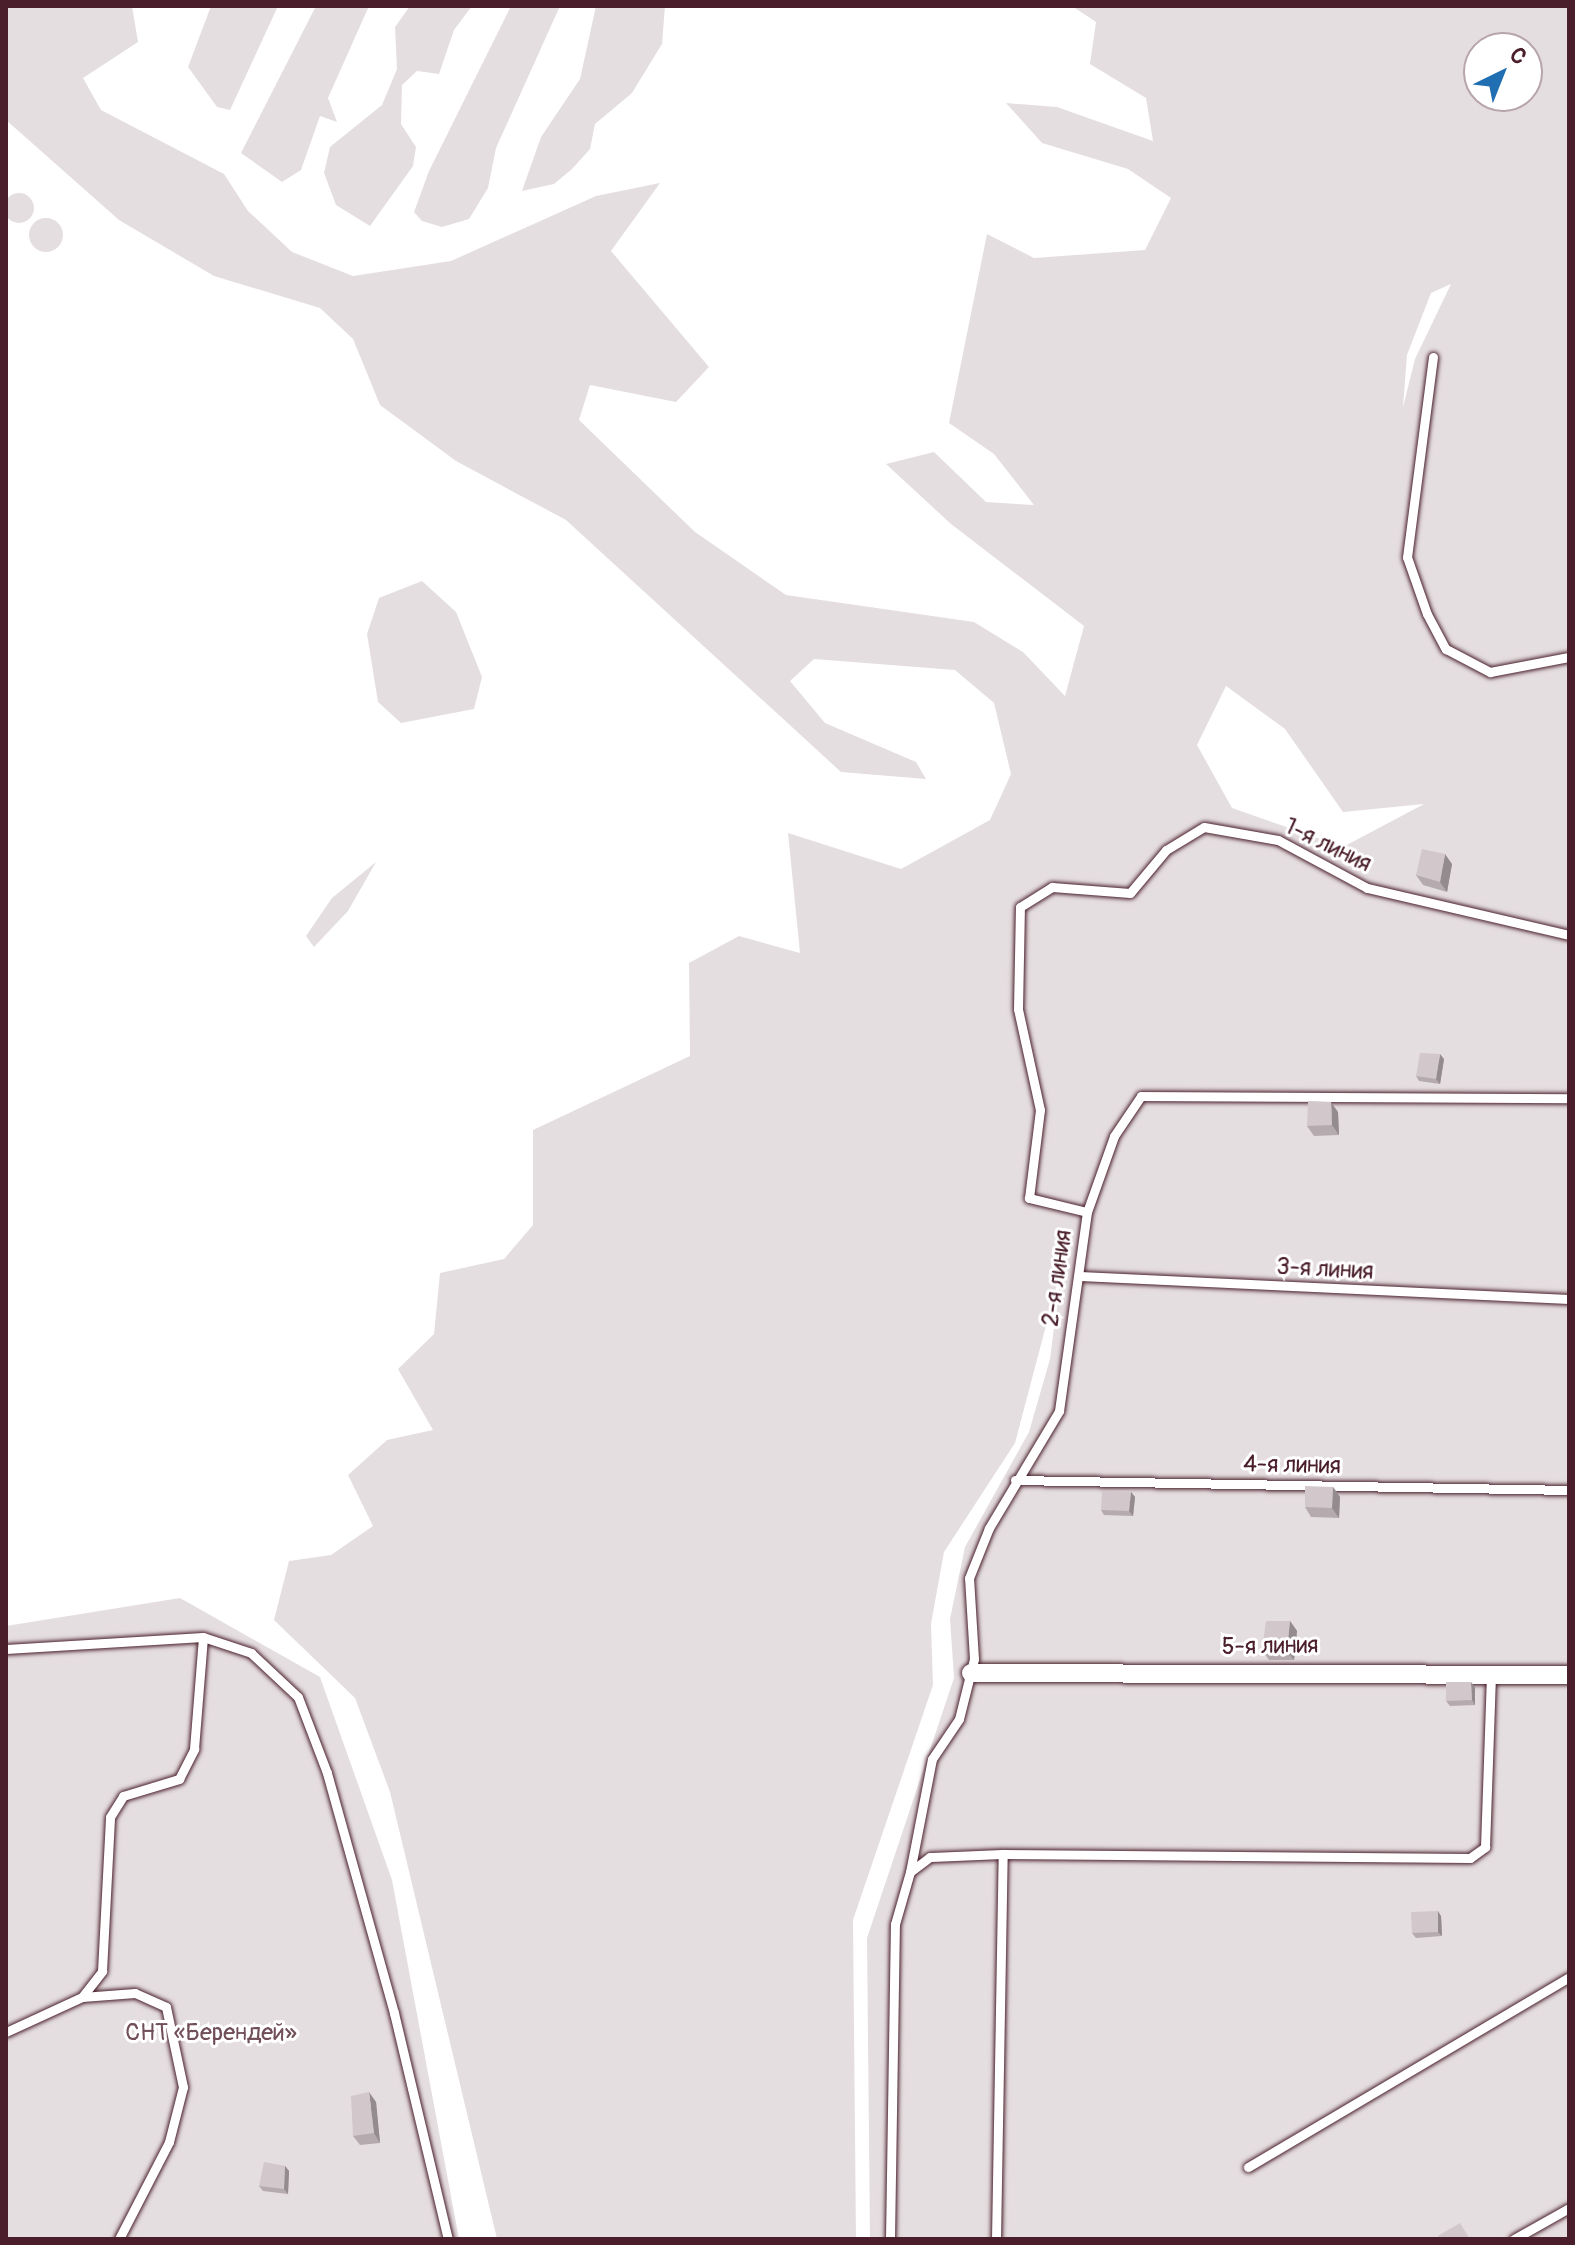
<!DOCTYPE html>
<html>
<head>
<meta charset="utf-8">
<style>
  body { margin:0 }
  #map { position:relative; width:1575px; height:2245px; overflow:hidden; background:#fff; font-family:Pangolin,sans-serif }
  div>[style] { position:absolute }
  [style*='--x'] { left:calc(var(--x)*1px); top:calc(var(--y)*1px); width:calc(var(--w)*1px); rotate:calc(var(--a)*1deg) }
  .green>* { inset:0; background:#e5dee0 }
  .round { border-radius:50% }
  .roads { filter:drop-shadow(0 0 2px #4a1f2b) drop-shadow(0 0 2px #4a1f2b) }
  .lane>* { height:9px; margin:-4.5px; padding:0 4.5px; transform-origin:4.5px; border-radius:4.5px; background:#fff }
  .street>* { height:18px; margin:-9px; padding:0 9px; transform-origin:9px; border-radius:9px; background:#fff }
  .wall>* { inset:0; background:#b5abaf }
  .shaded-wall>* { inset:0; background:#938b8e }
  .building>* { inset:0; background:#d2c7cb }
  span { translate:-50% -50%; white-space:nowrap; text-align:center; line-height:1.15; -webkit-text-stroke:6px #fff; paint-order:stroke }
  .street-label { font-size:24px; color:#4a1f2b }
  .park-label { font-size:24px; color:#714f58 }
  .frame { position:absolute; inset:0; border:8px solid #4a1f2b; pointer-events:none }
  .north { position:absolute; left:1463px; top:32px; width:80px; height:80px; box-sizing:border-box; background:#fff; border:2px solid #b7a5aa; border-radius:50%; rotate:43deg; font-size:22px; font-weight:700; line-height:32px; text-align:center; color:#4a1f2b }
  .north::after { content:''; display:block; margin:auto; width:28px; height:36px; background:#1f6fb2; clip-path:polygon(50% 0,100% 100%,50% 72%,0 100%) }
</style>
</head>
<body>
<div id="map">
  <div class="green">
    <i style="clip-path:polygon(evenodd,6px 6px,132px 6px,138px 42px,83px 78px,101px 110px,224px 174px,248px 211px,292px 252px,353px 276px,451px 261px,596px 196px,660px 183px,611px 251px,709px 367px,676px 402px,590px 385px,579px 420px,695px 532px,786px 595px,974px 622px,1023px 652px,1065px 696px,1084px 626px,951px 524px,886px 464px,934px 452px,986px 502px,1034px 505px,994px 454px,949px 423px,987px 234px,1034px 258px,1145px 250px,1171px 198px,1128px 169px,1042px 143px,1006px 103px,1057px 107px,1153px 141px,1146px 98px,1090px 64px,1096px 22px,1072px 6px,1569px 6px,1569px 2239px,870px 2239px,867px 1938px,954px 1678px,950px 1619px,965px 1547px,1029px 1432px,1050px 1359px,1062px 1265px,1015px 1443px,944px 1552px,931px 1624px,933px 1685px,853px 1920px,856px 2239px,497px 2239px,390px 1792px,355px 1698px,274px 1620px,289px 1561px,331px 1555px,373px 1526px,348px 1475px,387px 1440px,433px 1430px,398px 1369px,434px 1334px,440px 1273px,504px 1259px,533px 1225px,533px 1130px,690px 1056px,689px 963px,739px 936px,800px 953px,788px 833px,901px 869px,990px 820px,1011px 774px,994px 703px,955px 670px,814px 659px,790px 681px,825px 723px,916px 762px,926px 779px,841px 772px,566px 520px,456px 461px,380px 405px,353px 339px,320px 308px,214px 276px,119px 220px,6px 120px,6px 6px,1479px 48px,1527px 48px,1527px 96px,1479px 96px,1479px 48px,6px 6px,1451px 284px,1415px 359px,1403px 407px,1407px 355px,1431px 293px,1451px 284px,6px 6px,1226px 686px,1285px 729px,1343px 812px,1424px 804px,1343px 847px,1232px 808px,1197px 745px,1226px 686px)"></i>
    <i style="clip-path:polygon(211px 6px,278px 6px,230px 110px,217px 107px,188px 67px)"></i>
    <i style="clip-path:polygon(316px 6px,369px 6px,328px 98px,337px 122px,320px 116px,301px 170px,282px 182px,241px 153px)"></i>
    <i style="clip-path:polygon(410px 6px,472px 6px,454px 30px,439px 74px,417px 71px,402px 85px,401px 124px,416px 147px,413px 166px,370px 226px,336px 205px,324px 173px,330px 147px,382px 105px,397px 69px,395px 27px)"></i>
    <i style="clip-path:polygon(511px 6px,560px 6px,496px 148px,488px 188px,469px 219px,442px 227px,422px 221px,414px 212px,429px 171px)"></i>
    <i style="clip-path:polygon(596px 6px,665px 6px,662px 44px,632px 93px,595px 124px,590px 149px,572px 169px,554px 184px,522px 191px,541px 137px,580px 79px)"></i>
    <i class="round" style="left:4px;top:193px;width:30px;height:30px"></i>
    <i class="round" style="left:29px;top:218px;width:34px;height:34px"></i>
    <i style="clip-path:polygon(422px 581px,456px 612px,482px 677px,474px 709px,401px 723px,378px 702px,367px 634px,379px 598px)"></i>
    <i style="clip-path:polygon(376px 862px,348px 911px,314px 947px,306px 936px,332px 898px)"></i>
    <i style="clip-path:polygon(180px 1598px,320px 1677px,392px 1880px,459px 2239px,6px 2239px,6px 1626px)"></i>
  </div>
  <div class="roads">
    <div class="lane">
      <i style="--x:1433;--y:357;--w:202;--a:97.4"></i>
      <i style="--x:1407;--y:557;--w:60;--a:70.7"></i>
      <i style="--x:1427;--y:614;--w:40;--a:62"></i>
      <i style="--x:1446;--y:649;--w:50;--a:27.6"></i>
      <i style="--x:1490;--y:672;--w:80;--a:-10.8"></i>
      <i style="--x:1087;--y:1212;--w:60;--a:-166.4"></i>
      <i style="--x:1029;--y:1198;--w:89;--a:-82.9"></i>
      <i style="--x:1040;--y:1110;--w:103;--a:-102.3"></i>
      <i style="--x:1018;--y:1009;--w:102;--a:-88.9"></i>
      <i style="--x:1020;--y:907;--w:38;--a:-32"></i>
      <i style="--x:1052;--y:887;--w:78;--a:4.4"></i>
      <i style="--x:1130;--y:893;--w:56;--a:-50.1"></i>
      <i style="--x:1166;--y:850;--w:44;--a:-31.2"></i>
      <i style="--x:1204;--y:827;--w:75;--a:10"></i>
      <i style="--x:1278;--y:840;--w:101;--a:28.3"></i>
      <i style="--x:1367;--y:888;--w:207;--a:13.1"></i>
      <i style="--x:1079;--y:1276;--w:491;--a:2.7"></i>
      <i style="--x:1015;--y:1480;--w:554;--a:1.03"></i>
      <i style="--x:6;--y:1649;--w:197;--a:-3.5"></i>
      <i style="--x:203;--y:1637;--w:51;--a:18.4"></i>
      <i style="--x:251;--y:1653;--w:64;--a:43.1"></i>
      <i style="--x:298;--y:1697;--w:81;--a:69.1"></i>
      <i style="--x:327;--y:1773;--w:249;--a:74.4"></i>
      <i style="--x:394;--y:2013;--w:232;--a:76.6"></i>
      <i style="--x:910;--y:1872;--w:115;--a:-79"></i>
      <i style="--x:932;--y:1759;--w:48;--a:-56"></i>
      <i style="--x:959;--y:1719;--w:62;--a:-76"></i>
      <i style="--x:974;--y:1659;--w:81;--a:-93.5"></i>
      <i style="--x:969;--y:1578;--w:54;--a:-68.2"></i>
      <i style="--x:989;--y:1528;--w:136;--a:-59.1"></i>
      <i style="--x:1059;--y:1411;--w:201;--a:-82"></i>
      <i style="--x:1087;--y:1212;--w:81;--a:-70.4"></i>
      <i style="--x:1114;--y:1136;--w:48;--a:-56"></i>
      <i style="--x:1141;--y:1096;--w:428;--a:0.3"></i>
      <i style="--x:82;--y:1997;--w:53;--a:-4.3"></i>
      <i style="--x:135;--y:1993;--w:34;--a:24"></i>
      <i style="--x:166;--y:2007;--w:82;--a:78"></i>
      <i style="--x:183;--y:2087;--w:57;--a:104.3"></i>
      <i style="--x:169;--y:2142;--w:109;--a:117.3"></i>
      <i style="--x:6;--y:2032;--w:84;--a:-24.7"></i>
      <i style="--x:82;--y:1997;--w:33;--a:-52"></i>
      <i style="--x:102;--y:1971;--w:154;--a:-87"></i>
      <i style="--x:110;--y:1817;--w:25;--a:-58"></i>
      <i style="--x:123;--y:1796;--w:59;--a:-16.9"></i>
      <i style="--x:179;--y:1779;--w:34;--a:-63"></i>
      <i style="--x:194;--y:1749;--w:112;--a:-85.4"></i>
      <i style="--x:1248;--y:2167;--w:373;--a:-30.6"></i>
      <i style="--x:890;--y:2239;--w:315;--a:-89.1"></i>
      <i style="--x:895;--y:1924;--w:54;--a:-73.9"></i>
      <i style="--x:910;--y:1872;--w:25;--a:-37"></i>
      <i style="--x:930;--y:1857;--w:73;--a:-2.4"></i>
      <i style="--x:996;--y:2239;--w:385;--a:-89"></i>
      <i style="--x:1003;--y:1854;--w:467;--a:0.5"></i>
      <i style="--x:1470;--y:1858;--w:19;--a:-36"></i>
      <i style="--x:1485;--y:1847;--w:173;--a:-88"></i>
      <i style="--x:1514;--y:2239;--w:63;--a:-29.4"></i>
    </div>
    <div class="street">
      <i style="--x:971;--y:1673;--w:598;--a:0.19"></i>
    </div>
  </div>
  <div class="wall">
    <i style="clip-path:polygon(1452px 864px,1447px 892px,1423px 885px,1416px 875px)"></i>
    <i style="clip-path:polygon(1444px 1059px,1440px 1084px,1419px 1081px,1416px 1076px)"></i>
    <i style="clip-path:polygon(1338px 1112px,1339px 1135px,1314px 1136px,1307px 1126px)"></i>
    <i style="clip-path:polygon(1333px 1487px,1340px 1497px,1339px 1518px,1311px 1517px,1305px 1507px)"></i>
    <i style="clip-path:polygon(1131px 1492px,1135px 1497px,1133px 1516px,1104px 1515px,1101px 1510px)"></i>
    <i style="clip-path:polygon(1290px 1621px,1297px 1631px,1294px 1660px,1269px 1660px,1262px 1650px)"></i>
    <i style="clip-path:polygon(1475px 1687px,1475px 1705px,1450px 1706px,1446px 1701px)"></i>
    <i style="clip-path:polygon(1441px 1916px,1442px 1936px,1416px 1938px,1412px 1933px)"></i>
    <i style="clip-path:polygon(376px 2102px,380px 2143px,360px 2145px,353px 2136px)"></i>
    <i style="clip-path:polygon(285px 2166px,289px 2171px,288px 2194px,263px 2191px,259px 2186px)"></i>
  </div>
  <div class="shaded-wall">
    <i style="clip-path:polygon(1445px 854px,1452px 864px,1447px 892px,1440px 882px)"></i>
    <i style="clip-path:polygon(1440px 1054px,1444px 1059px,1440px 1084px,1436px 1079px)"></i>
    <i style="clip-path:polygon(1331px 1102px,1338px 1112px,1339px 1135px,1332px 1125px)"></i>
    <i style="clip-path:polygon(1333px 1487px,1340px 1497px,1339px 1518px,1332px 1508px)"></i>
    <i style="clip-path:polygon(1131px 1492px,1135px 1497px,1133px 1516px,1129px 1511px)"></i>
    <i style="clip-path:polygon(1290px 1621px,1297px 1631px,1294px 1660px,1287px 1651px)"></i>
    <i style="clip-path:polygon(1471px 1682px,1475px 1687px,1475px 1705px,1472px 1700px)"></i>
    <i style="clip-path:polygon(1438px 1911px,1441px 1916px,1442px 1936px,1438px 1932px)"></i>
    <i style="clip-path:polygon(369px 2092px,376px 2102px,380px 2143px,374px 2133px)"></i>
    <i style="clip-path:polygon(285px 2166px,289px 2171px,288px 2194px,284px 2189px)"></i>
  </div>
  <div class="building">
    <i style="clip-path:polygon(1422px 849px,1445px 854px,1440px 882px,1416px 875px)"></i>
    <i style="clip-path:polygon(1420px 1053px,1440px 1054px,1436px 1079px,1416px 1076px)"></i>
    <i style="clip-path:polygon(1308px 1101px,1331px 1102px,1332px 1125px,1307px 1126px)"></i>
    <i style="clip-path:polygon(1305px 1486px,1333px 1487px,1332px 1508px,1305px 1507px)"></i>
    <i style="clip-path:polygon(1102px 1491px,1131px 1492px,1129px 1511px,1101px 1510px)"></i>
    <i style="clip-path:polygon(1266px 1621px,1290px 1621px,1287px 1651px,1262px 1650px)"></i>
    <i style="clip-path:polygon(1446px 1682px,1471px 1682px,1472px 1700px,1446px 1701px)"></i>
    <i style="clip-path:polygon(1438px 1911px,1438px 1932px,1412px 1933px,1411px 1912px)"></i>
    <i style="clip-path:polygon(369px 2092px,374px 2133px,353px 2136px,351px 2096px)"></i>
    <i style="clip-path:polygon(264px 2162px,285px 2166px,284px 2189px,259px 2186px)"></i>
    <i style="clip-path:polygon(1460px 2223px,1470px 2239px,1440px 2239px,1438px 2236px)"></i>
  </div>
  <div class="street-label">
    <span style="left:1328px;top:845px;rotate:26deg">1-я линия</span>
    <span style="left:1325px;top:1269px;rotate:3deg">3-я линия</span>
    <span style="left:1057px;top:1278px;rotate:-82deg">2-я линия</span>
    <span style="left:1292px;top:1465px;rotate:1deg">4-я линия</span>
    <span style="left:1270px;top:1646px;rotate:-1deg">5-я линия</span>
  </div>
  <div class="park-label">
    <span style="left:211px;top:2033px">СНТ «Берендей»</span>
  </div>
  <div class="frame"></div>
  <div class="north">С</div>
</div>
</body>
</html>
